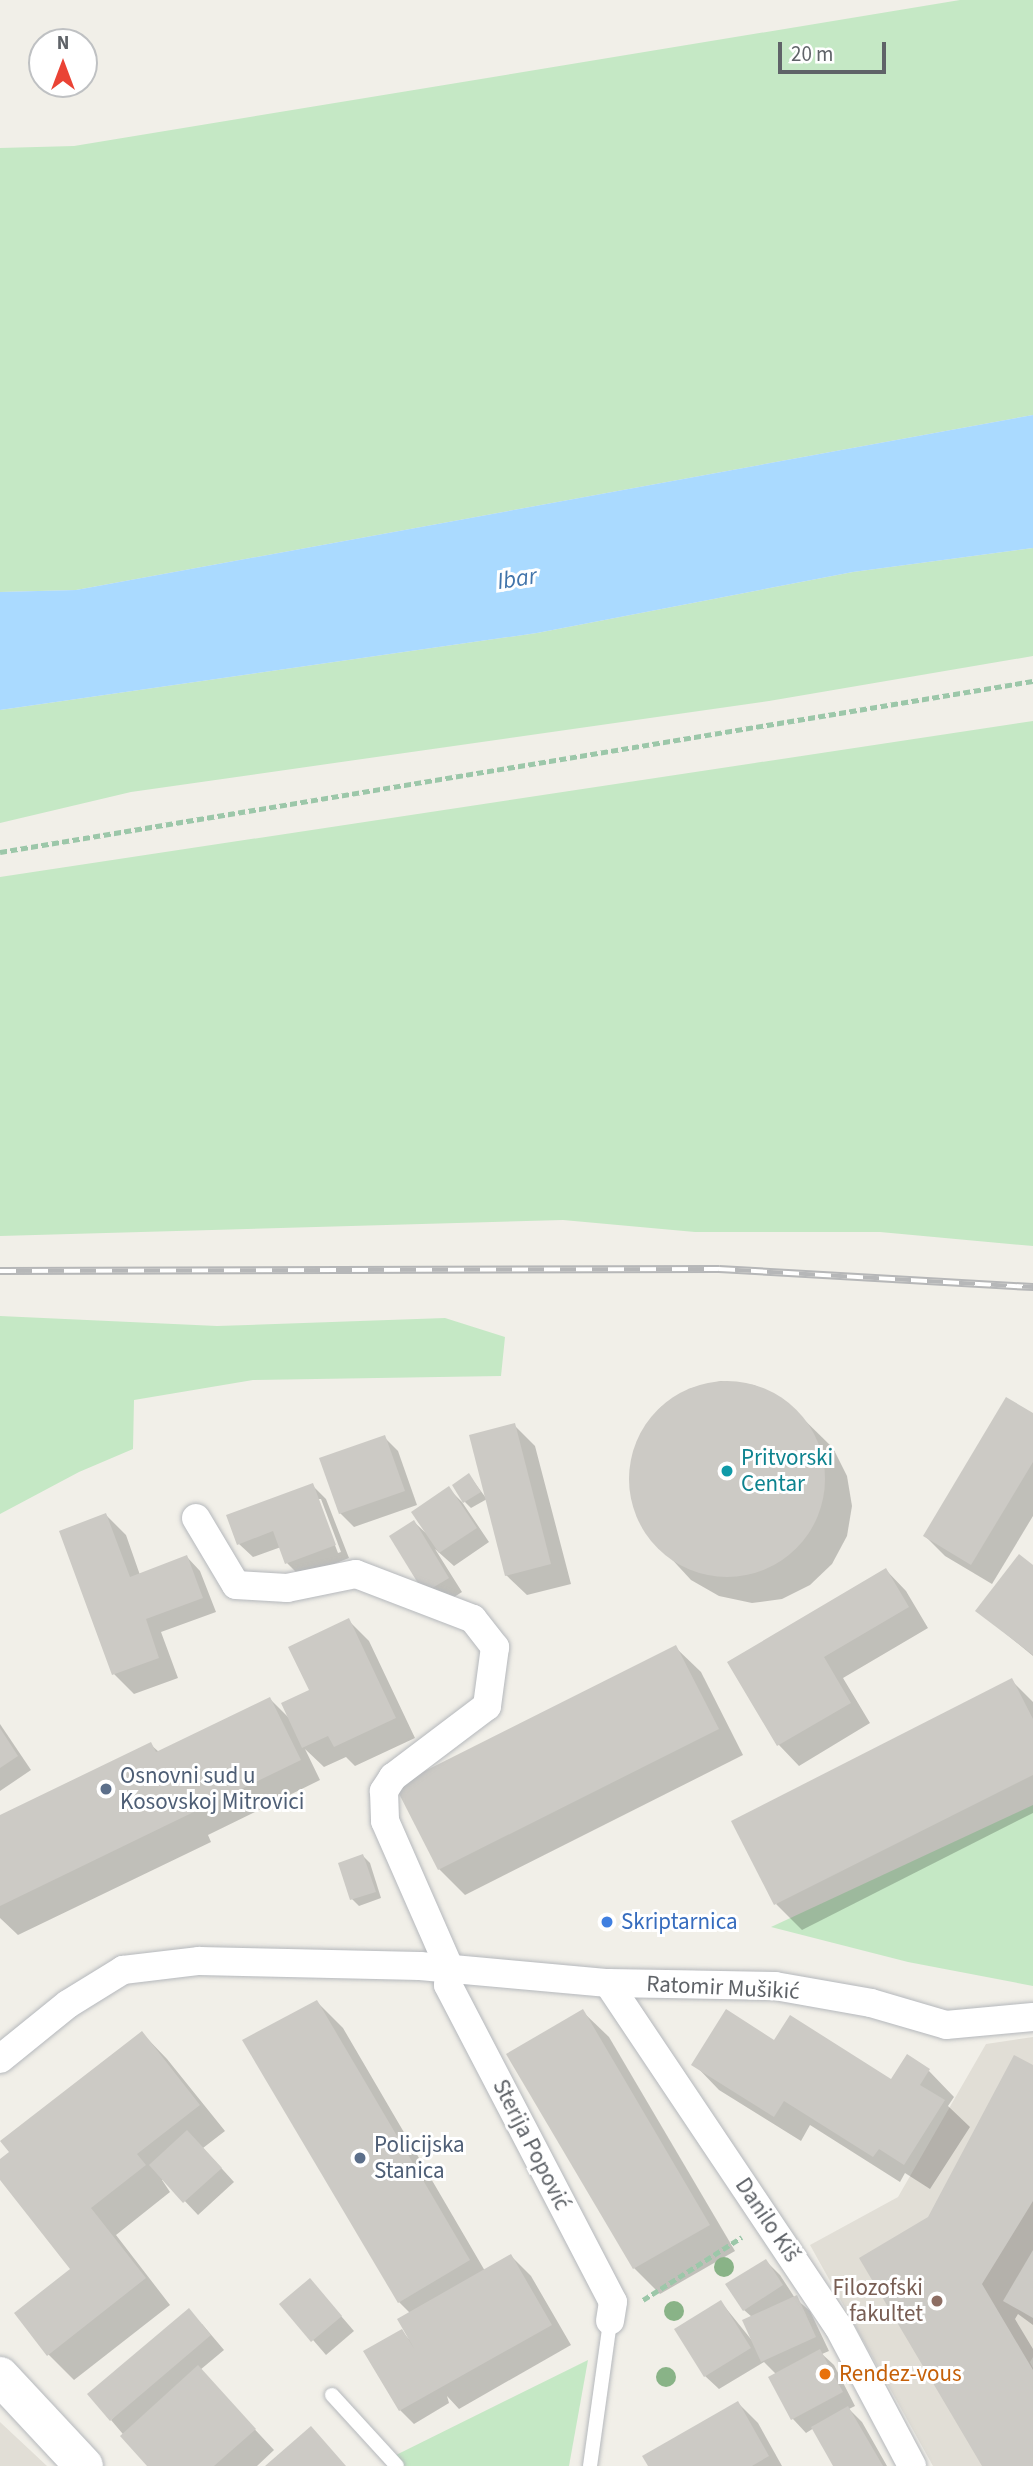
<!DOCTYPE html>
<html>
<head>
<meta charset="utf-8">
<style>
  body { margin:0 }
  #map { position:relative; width:1033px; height:2466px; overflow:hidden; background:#f1efe8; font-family:"Source Sans 3",sans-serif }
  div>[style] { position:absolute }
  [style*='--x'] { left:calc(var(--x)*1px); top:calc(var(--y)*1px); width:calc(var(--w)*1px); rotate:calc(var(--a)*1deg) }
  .education>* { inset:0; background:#e1ded6 }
  .green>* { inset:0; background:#c5e8c5 }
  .water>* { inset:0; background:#aadaff }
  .shadow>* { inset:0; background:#0003 }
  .building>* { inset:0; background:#cccac5 }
  .round { border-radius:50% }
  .path>* { height:4.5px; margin-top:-2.25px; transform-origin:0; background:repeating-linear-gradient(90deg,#9cc7a9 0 7px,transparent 0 10.5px) }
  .roads { filter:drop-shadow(0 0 2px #b5b8bc) drop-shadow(0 0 2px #b5b8bc) }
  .lane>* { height:14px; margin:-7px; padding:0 7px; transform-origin:7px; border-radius:7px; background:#fff }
  .street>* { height:28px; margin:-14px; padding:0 14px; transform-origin:14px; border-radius:14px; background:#fff }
  .secondary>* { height:38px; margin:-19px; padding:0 19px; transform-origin:19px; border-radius:19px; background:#fff }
  .rail>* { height:8px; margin-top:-4px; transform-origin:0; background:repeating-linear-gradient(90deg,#fff 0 16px,#b6b7b8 0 32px); box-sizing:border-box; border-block:2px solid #b6b7b8 }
  .trees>* { width:20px; height:20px; margin:-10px; border-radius:50%; background:#89b387 }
  .dots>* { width:19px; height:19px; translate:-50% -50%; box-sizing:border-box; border:4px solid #fff; border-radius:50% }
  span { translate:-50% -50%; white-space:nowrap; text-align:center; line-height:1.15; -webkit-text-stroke:6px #fff; paint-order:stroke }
  .culture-label { font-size:23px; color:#0d838f }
  .left { translate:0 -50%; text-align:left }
  .service-label { font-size:23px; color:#4e5e75 }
  .shop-label { font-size:23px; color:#366cbe }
  .street-label { font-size:23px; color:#5f6368 }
  .education-label { font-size:23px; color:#785e54 }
  .right { translate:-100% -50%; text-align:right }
  .food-label { font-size:23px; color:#c56008 }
  .water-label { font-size:24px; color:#4174aa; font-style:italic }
  .north { position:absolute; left:28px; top:28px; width:70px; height:70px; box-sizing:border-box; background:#fff; border:2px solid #bfc1c3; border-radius:50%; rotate:0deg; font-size:19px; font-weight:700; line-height:28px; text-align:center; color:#5f6368 }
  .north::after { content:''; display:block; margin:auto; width:24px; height:32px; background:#ea4335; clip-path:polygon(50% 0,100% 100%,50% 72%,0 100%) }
  .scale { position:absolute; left:778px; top:42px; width:108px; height:32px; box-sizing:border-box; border:4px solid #5f6368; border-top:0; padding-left:9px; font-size:21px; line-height:24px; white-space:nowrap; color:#5f6368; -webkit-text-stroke:5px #fff; paint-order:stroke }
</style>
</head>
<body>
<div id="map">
  <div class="education">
    <i style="clip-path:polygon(1033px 2037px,1033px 2357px,1030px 2362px,1033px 2368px,1033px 2466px,933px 2466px,810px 2245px,898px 2197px,986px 2044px)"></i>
    <i style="clip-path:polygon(0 2422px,47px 2466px,0 2466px)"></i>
  </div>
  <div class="green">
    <i style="clip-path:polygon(960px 0,1033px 0,1033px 415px,76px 590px,0 592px,0 148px,74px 146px)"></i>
    <i style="clip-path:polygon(1033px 548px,1033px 656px,769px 701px,131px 792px,0 823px,0 710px,537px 633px,853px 572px)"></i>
    <i style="clip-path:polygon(1033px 721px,1033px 1246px,880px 1232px,695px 1232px,563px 1220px,0 1236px,0 877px)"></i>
    <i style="clip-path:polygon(0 1316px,217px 1326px,445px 1318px,505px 1337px,501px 1376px,253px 1380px,134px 1400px,133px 1449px,79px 1472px,0 1514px)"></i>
    <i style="clip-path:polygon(1033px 1805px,1033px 1986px,908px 1962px,771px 1927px)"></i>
    <i style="clip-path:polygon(588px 2360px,569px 2466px,401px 2466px,392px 2457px)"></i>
  </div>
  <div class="water">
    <i style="clip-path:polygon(1033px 415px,1033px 548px,853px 572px,537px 633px,0 710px,0 592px,76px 590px)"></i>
  </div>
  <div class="shadow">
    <i style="clip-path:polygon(721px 1381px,754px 1385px,784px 1400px,833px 1448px,847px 1476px,852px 1506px,847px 1536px,832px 1564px,810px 1585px,782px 1599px,752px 1603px,719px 1596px,691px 1580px,643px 1528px,631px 1497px,631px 1464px,641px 1433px,661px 1407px,689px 1389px)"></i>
    <i style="clip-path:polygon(1033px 1415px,1033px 1516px,992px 1584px,945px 1556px,925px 1536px)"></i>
    <i style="clip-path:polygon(514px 1425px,535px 1446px,571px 1584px,527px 1595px,506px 1575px,487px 1499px,471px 1508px,465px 1502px,469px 1475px,486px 1498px)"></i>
    <i style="clip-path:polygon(384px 1437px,398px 1451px,417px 1505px,354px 1527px,340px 1513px)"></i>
    <i style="clip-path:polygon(evenodd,312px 1485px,326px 1499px,349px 1558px,301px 1577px,287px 1563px,281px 1547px,253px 1557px,239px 1544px,312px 1485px,317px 1499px,321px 1499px,341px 1552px,338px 1553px,317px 1499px)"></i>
    <i style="clip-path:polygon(449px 1489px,462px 1502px,489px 1542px,454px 1566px,435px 1549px,462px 1592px,440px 1606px,426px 1592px,414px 1522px,429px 1536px)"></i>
    <i style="clip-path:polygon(106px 1515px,126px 1535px,140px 1575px,187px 1557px,200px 1571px,216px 1612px,161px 1632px,178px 1678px,134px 1694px,114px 1674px)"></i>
    <i style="clip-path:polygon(1033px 1567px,1033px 1656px,978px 1611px)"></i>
    <i style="clip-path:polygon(886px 1570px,906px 1591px,928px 1628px,843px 1678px,870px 1723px,799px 1766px,779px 1745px,729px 1662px)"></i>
    <i style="clip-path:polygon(349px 1621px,369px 1641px,415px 1738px,355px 1766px,346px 1757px,324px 1767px,305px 1749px,320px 1780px,208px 1835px,211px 1842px,18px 1935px,0 1918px,0 1817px,150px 1744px,159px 1752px,270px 1699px,290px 1719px,311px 1691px)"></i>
    <i style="clip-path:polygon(675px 1647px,701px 1672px,743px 1755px,465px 1895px,439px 1869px)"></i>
    <i style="clip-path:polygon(1012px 1681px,1033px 1702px,1033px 1813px,802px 1930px,776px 1904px)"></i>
    <i style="clip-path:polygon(0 1724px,31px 1770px,0 1791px)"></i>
    <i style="clip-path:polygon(363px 1856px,370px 1863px,381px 1898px,359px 1906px,352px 1899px)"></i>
    <i style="clip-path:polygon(317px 2002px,343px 2028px,485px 2271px,511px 2256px,531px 2276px,571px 2345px,459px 2409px,447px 2396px,449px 2403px,414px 2424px,400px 2410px,401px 2331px,410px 2340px,410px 2313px,399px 2302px)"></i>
    <i style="clip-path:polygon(583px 2012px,609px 2037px,735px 2251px,660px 2294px,634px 2268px,508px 2055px)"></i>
    <i style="clip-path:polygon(142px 2033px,167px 2059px,225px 2131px,203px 2148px,234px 2182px,198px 2215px,164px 2179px,162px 2180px,170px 2192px,116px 2235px,170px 2305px,74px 2380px,48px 2354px,72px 2269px,0 2177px,0 2161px)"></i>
    <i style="clip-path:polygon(775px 2043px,892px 2081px,929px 2071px,954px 2097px,948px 2106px,970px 2127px,930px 2189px,905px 2173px,900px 2182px,810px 2125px,801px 2141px,719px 2090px,694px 2064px)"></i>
    <i style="clip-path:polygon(1033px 2067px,1033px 2325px,1018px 2314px,1015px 2319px,1033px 2349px,1033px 2466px,984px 2466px,929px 2218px)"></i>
    <i style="clip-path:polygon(766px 2261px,780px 2275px,795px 2298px,810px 2311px,829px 2351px,822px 2354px,834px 2365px,855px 2406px,849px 2409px,862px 2422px,887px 2466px,835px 2466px,814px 2428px,806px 2433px,793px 2419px,777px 2375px,764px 2362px,719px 2389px,705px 2376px,721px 2302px,754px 2343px,752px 2317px,744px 2310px)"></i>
    <i style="clip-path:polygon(310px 2280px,354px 2331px,326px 2355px,282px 2304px)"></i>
    <i style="clip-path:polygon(202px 2324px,224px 2350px,200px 2370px,274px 2450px,257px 2466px,150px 2466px,111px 2420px)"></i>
    <i style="clip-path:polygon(738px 2403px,758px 2423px,782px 2466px,650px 2466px)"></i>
  </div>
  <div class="building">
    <i class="round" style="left:629px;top:1381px;width:196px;height:196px"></i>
    <i style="clip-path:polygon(1006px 1397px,1033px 1413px,1033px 1462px,971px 1565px,923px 1536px)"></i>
    <i style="clip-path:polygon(515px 1423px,551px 1564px,505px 1576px,469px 1435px)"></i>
    <i style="clip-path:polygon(385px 1435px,405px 1491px,339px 1514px,319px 1458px)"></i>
    <i style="clip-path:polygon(469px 1473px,481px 1492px,463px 1503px,452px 1485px)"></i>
    <i style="clip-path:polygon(313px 1483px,336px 1545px,285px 1564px,273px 1531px,237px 1545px,226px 1515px)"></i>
    <i style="clip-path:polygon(449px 1486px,477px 1528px,439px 1553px,411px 1512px)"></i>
    <i style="clip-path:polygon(106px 1513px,130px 1577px,187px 1555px,203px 1598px,146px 1619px,159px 1658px,112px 1675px,59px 1531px)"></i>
    <i style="clip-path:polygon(414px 1520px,449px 1578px,424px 1593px,389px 1536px)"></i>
    <i style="clip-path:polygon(1019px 1554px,1033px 1565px,1033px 1655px,975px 1611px)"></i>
    <i style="clip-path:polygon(886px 1568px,909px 1607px,824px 1657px,851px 1703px,777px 1746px,727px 1662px)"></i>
    <i style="clip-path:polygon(349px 1618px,396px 1718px,334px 1747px,328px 1736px,302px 1748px,281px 1703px,309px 1690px,288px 1647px)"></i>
    <i style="clip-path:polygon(676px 1645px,719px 1729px,438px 1870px,395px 1786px)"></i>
    <i style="clip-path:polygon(1012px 1678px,1033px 1719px,1033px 1775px,774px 1905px,731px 1821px)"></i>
    <i style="clip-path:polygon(270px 1697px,301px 1760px,0 1906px,0 1815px,151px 1742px,156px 1752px)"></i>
    <i style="clip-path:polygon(0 1728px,18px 1756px,0 1768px)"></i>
    <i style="clip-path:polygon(363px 1854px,376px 1892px,350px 1900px,338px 1863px)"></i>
    <i style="clip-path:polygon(317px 2000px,470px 2260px,398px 2303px,242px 2040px)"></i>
    <i style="clip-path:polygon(583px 2009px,710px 2225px,633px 2269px,506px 2054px)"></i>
    <i style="clip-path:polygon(726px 2009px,774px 2040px,790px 2015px,891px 2079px,907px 2054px,930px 2069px,920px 2085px,945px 2100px,904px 2165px,879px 2149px,873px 2157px,784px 2101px,774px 2117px,691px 2065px)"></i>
    <i style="clip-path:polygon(142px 2031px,200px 2105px,137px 2154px,146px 2165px,91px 2208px,146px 2278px,47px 2356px,14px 2313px,70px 2269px,0 2180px,0 2159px,9px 2152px,0 2141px)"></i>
    <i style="clip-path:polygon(1014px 2055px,1033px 2065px,1033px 2201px,982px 2284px,1033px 2370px,1033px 2466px,982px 2466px,859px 2258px,928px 2217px)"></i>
    <i style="clip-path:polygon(187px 2130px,222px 2168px,183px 2203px,149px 2165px)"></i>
    <i style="clip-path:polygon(1033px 2250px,1033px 2318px,1003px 2301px)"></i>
    <i style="clip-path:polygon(511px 2254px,552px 2325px,399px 2411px,363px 2351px,402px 2329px,415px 2350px,397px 2319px)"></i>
    <i style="clip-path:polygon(766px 2259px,783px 2285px,743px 2311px,725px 2284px)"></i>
    <i style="clip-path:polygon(310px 2278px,342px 2316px,311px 2342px,279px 2304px)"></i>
    <i style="clip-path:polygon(797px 2295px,816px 2337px,761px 2362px,742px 2320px)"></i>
    <i style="clip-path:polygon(721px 2300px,751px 2348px,704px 2377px,674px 2329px)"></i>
    <i style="clip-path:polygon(189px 2308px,211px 2335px,110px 2421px,87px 2394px)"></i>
    <i style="clip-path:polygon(820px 2349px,843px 2392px,791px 2420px,768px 2377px)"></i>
    <i style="clip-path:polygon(198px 2365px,256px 2429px,214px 2466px,147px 2466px,120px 2436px)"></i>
    <i style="clip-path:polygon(738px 2401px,769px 2456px,752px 2466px,648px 2466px,642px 2456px)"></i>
    <i style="clip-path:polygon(848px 2406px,883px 2466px,833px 2466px,811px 2427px)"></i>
    <i style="clip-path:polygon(311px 2426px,346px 2466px,265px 2466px)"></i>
  </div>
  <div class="path">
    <i style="--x:0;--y:852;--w:1047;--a:-9.4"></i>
    <i style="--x:643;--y:2300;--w:117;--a:-32.5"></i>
  </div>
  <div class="roads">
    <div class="lane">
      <i style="--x:332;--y:2395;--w:96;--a:47.5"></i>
      <i style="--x:590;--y:2466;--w:146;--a:-82.1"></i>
    </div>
    <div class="street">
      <i style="--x:196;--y:1518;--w:78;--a:59.2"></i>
      <i style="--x:236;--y:1585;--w:51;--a:3.4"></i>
      <i style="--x:287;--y:1588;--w:70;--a:-11.5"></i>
      <i style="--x:356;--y:1574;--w:125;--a:21"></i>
      <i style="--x:473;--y:1619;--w:36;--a:52"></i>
      <i style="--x:495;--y:1647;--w:60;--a:97.7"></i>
      <i style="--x:487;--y:1706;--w:118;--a:142.9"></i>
      <i style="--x:393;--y:1777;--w:17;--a:123"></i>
      <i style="--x:384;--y:1791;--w:30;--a:88"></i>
      <i style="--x:385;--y:1821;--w:162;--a:66.3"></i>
      <i style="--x:450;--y:1969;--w:16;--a:97"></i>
      <i style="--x:448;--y:1985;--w:357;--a:62.5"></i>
      <i style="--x:613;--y:2302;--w:19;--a:99"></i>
      <i style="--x:608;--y:1983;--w:413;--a:56.2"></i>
      <i style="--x:838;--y:2326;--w:158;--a:62.1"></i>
      <i style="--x:0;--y:2059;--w:87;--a:-39"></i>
      <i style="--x:68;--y:2004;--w:65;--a:-31.7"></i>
      <i style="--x:123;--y:1970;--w:77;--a:-6.8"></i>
      <i style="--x:199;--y:1961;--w:221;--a:1.3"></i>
      <i style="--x:420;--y:1966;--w:189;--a:5.2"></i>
      <i style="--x:608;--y:1983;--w:167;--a:1"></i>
      <i style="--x:775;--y:1986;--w:97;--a:10"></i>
      <i style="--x:871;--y:2003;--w:78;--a:16.3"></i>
      <i style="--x:946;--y:2025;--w:87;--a:-5.3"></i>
    </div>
    <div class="secondary">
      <i style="--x:0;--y:2376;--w:123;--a:47"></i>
    </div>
  </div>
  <div class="rail">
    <i style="--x:0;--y:1271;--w:719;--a:-0.16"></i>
    <i style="--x:719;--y:1269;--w:315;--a:3.3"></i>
  </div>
  <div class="trees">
    <i style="left:724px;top:2267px"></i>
    <i style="left:674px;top:2311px"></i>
    <i style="left:666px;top:2377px"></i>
  </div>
  <div class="dots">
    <i style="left:727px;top:1471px;background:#0f9aa8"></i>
    <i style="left:106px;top:1789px;background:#5c6f8a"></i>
    <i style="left:607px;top:1922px;background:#3f7fe0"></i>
    <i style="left:360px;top:2158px;background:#5c6f8a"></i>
    <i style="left:937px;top:2301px;background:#8d6e63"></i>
    <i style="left:825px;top:2374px;background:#e8710a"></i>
  </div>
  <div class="culture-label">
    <span class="left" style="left:741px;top:1471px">Pritvorski<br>Centar</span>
  </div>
  <div class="service-label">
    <span class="left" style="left:120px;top:1789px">Osnovni sud u<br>Kosovskoj Mitrovici</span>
    <span class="left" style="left:374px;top:2158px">Policijska<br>Stanica</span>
  </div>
  <div class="shop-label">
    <span class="left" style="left:621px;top:1922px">Skriptarnica</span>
  </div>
  <div class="street-label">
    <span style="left:723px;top:1988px;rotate:3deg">Ratomir Mušikić</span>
    <span style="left:531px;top:2145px;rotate:63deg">Sterija Popović</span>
    <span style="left:767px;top:2220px;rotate:56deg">Danilo Kiš</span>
  </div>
  <div class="education-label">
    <span class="right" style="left:923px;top:2301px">Filozofski<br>fakultet</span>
  </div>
  <div class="food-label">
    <span class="left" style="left:839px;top:2374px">Rendez-vous</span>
  </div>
  <div class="water-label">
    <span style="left:517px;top:579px;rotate:-9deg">Ibar</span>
  </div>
  <div class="north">N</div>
  <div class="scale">20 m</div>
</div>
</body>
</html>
